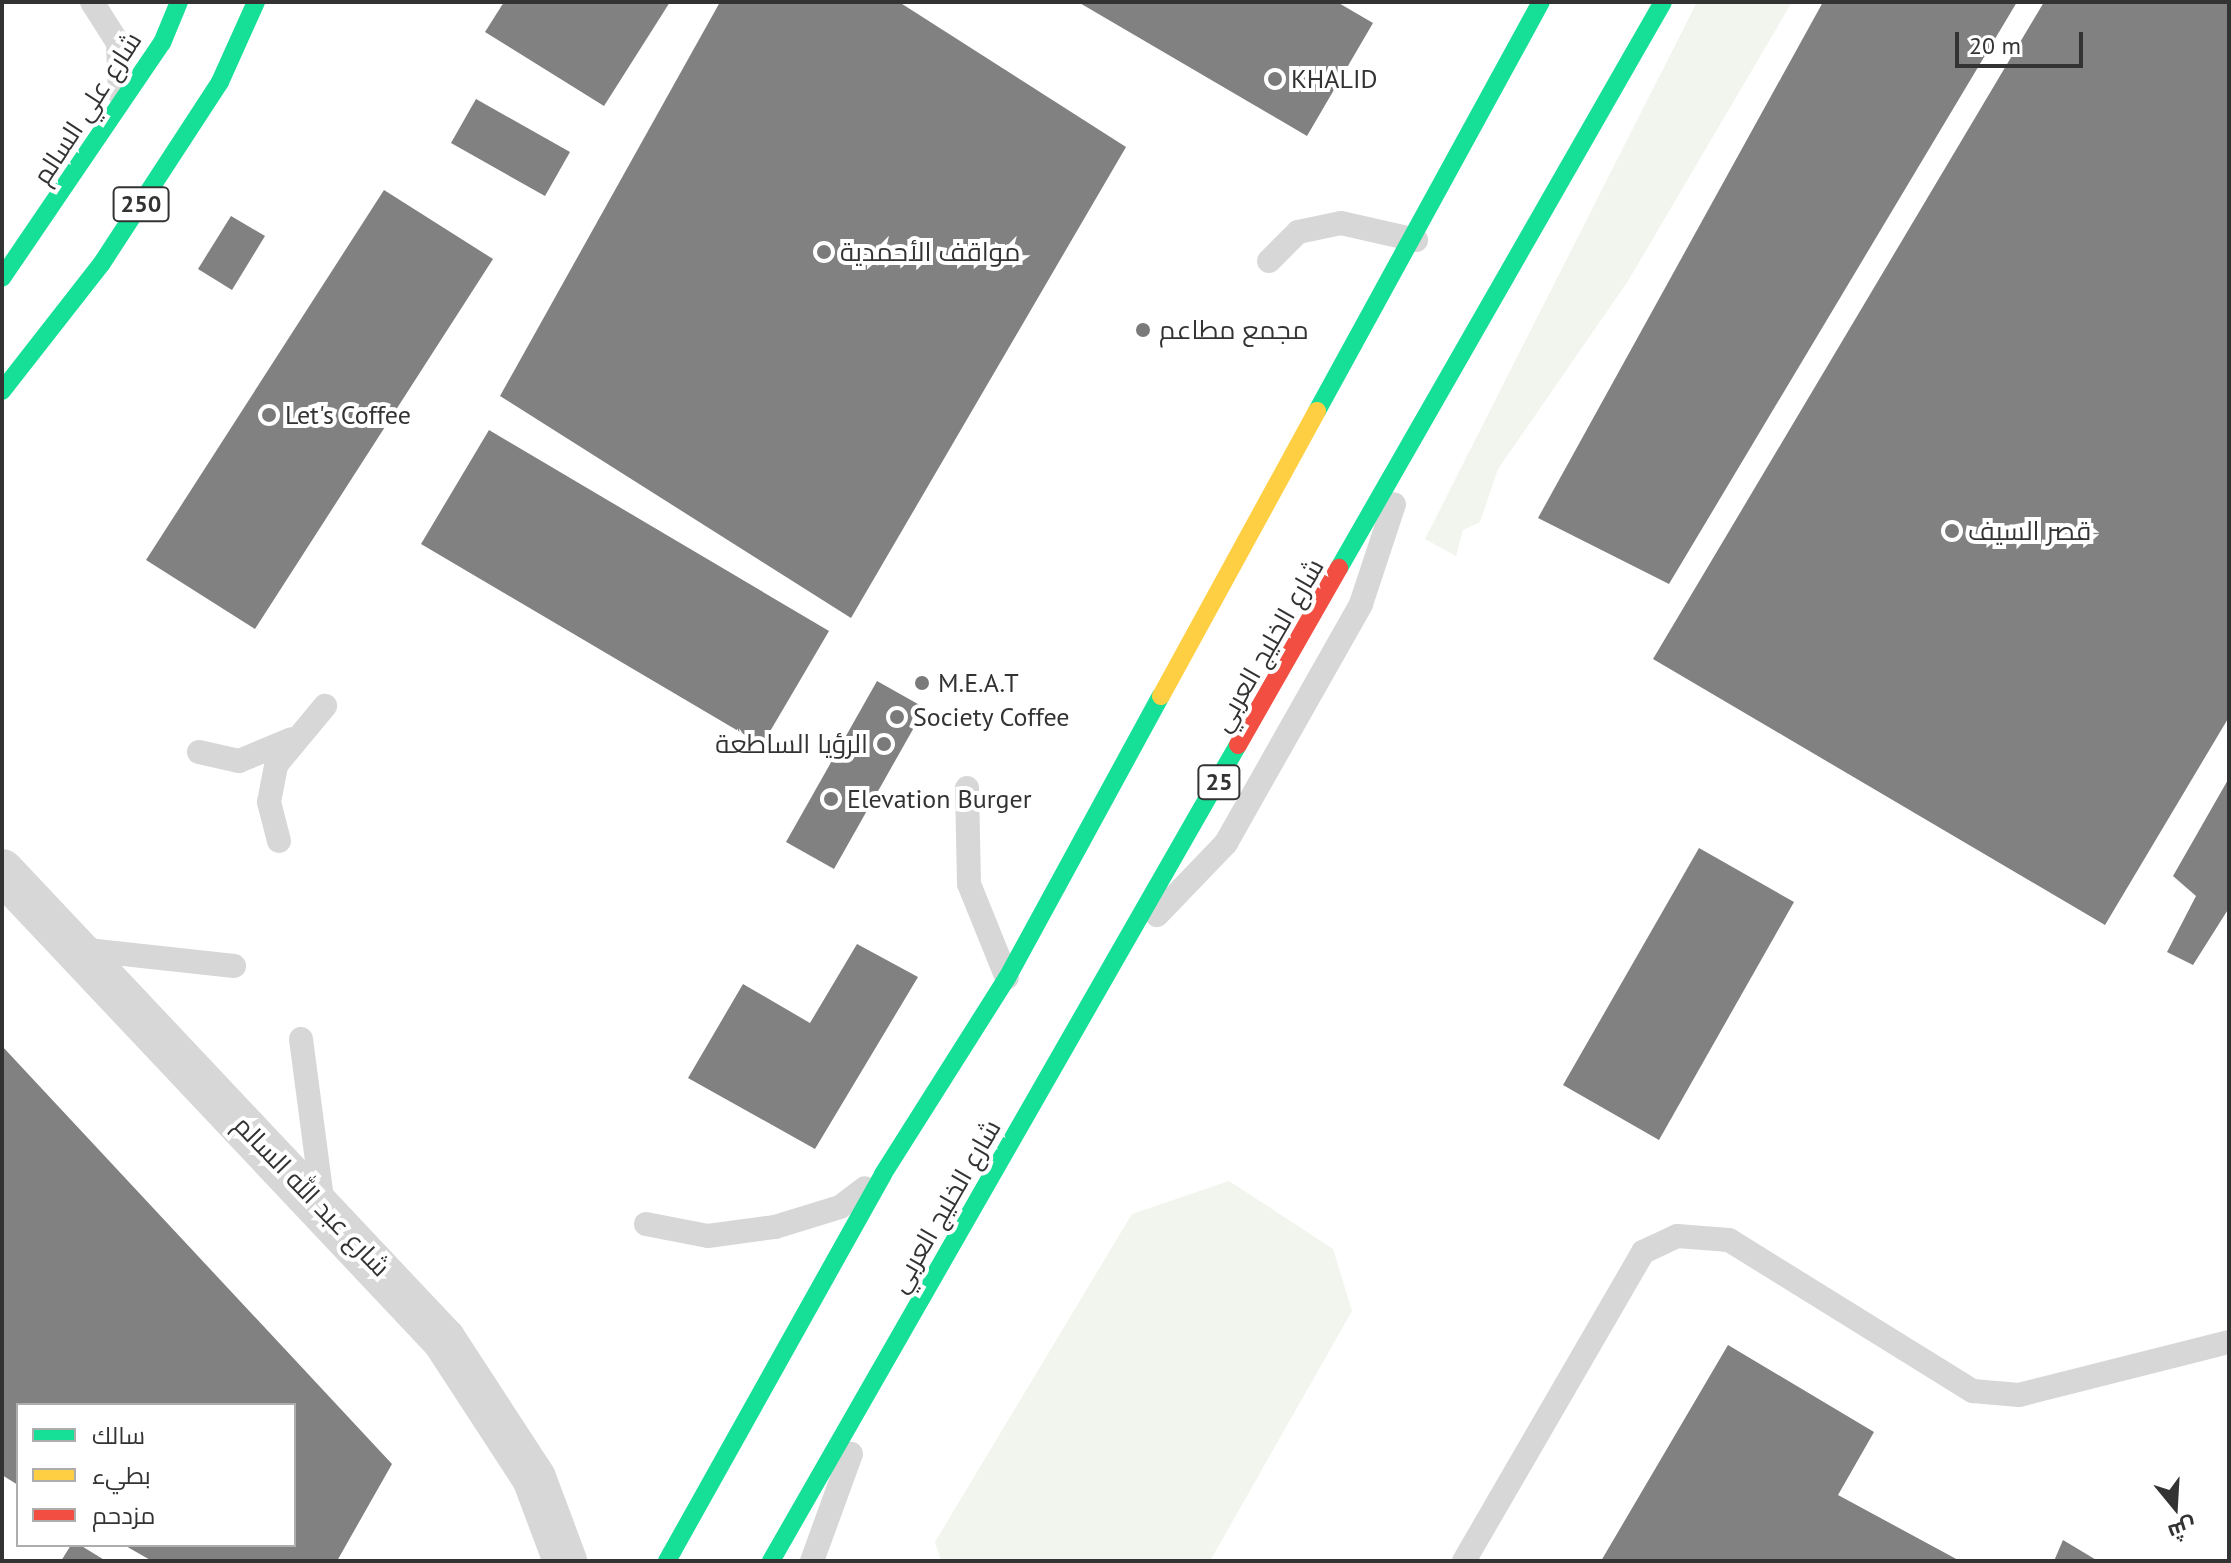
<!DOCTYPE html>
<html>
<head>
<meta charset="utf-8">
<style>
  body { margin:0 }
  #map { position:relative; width:2231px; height:1563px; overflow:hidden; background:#fff; font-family:"PT Sans",Cairo,sans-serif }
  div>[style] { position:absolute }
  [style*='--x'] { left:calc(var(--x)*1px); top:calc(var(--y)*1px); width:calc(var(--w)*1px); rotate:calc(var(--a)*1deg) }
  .green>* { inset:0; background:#f1f5ed }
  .building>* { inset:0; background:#818181 }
  .lane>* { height:24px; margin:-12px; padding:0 12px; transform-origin:12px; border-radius:12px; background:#d7d7d7 }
  .street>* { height:44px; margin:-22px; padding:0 22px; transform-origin:22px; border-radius:22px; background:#d7d7d7 }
  .fast>* { height:18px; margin:-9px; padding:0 9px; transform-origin:9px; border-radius:9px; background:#16e098 }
  .slow>* { height:18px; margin:-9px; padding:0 9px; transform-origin:9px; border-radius:9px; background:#ffcf43 }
  .jam>* { height:18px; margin:-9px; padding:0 9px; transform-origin:9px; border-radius:9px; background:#f24e42 }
  .dots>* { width:22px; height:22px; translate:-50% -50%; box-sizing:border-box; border:4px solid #fff; border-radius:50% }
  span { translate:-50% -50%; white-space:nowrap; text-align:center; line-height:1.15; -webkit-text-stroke:8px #fff; paint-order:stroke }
  .shield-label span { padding:2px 6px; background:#fff; border:2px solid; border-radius:6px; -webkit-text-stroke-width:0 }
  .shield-label { font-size:24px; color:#333; font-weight:700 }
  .poi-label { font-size:26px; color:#333 }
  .left { translate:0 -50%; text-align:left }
  .right { translate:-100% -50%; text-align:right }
  .street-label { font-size:26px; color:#333 }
  .frame { position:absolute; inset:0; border:4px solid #333; pointer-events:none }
  .legend { position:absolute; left:16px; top:1403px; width:280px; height:144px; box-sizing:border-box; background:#fff; border:2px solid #adadad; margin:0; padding:10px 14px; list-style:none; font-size:24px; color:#333 }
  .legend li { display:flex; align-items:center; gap:16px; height:40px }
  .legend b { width:40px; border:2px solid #adadad }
  .north { position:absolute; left:2135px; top:1467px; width:80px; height:80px; -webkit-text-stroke:6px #fff; paint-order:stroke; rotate:162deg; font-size:22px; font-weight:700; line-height:32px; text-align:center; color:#333 }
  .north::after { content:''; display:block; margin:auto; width:28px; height:36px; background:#333; clip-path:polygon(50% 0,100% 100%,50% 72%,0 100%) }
  .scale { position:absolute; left:1955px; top:32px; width:128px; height:36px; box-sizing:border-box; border:4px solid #333; border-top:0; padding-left:10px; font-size:24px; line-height:28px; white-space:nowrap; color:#333; -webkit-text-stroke:6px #fff; paint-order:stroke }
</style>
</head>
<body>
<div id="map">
  <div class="green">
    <i style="clip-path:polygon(1697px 2px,1792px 2px,1628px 281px,1498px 469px,1480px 522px,1463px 530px,1456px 556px,1425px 539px)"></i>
    <i style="clip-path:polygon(1229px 1181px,1333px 1249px,1352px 1311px,1210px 1561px,941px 1561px,935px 1542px,1132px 1214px)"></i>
  </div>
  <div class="building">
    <i style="clip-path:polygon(504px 2px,670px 2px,604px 106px,485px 32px)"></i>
    <i style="clip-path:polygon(720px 2px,899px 2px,1126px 147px,851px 618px,500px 396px)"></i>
    <i style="clip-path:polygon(1078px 2px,1337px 2px,1373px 23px,1307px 136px)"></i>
    <i style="clip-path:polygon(1823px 2px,2017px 2px,1669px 584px,1538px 518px)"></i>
    <i style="clip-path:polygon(2044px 2px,2229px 2px,2229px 717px,2105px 925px,1653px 659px)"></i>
    <i style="clip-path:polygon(476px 99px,570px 152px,545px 196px,451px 143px)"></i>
    <i style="clip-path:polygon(384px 190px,493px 259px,255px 629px,146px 560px)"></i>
    <i style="clip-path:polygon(231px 216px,265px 236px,232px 290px,198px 269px)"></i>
    <i style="clip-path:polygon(489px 430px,829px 631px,762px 745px,421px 544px)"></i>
    <i style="clip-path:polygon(877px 681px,925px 708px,834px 869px,786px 842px)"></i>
    <i style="clip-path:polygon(2229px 778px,2229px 908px,2193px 965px,2167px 952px,2196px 896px,2173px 876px)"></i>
    <i style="clip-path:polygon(1699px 848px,1794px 902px,1659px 1140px,1563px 1085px)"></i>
    <i style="clip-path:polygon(857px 944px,918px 977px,815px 1149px,688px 1078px,743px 984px,810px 1023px)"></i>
    <i style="clip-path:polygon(2px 1046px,392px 1464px,337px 1561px,152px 1561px,124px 1545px,294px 1545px,294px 1405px,18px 1405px,18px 1485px,2px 1475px)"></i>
    <i style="clip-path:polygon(1728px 1345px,1874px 1432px,1838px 1495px,1960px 1561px,1601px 1561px)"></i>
    <i style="clip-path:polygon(2063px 1540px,2098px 1561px,2054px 1561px)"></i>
    <i style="clip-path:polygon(71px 1545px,80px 1545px,106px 1561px,61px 1561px)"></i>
  </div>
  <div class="lane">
    <i style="--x:92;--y:2;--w:49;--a:57.6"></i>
    <i style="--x:118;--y:43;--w:51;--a:87.8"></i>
    <i style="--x:1269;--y:261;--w:41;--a:-45"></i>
    <i style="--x:1298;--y:232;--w:44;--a:-11.8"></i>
    <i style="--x:1341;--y:223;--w:77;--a:12.8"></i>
    <i style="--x:199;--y:752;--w:41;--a:12.7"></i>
    <i style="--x:239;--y:761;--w:57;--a:-22.5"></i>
    <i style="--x:967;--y:788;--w:96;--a:88.8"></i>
    <i style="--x:969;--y:884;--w:101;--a:68"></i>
    <i style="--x:279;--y:841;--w:40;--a:-104.4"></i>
    <i style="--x:269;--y:802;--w:38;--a:-79"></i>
    <i style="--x:276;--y:765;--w:77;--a:-50.3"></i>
    <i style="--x:1157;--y:915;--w:100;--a:-46.2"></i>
    <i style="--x:1226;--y:843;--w:274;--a:-60.5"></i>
    <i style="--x:1361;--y:604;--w:105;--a:-71.7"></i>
    <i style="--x:78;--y:949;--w:157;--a:6.2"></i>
    <i style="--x:301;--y:1039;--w:169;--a:82.5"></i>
    <i style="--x:646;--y:1224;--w:63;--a:11"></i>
    <i style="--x:708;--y:1236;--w:68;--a:-7.7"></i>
    <i style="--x:775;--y:1227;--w:68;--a:-17.1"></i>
    <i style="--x:840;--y:1207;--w:31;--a:-37"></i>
    <i style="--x:812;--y:1561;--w:114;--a:-70"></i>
    <i style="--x:1464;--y:1561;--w:357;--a:-59.9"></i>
    <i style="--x:1643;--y:1252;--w:38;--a:-25"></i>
    <i style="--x:1677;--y:1236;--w:52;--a:4.4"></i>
    <i style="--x:1729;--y:1240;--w:287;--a:31.8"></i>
    <i style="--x:1973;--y:1391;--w:46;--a:5"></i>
    <i style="--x:2019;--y:1395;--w:217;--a:-14.2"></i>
  </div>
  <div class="street">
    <i style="--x:2;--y:871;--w:644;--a:46.7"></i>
    <i style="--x:444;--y:1340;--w:165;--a:56.9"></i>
    <i style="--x:534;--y:1478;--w:89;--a:69.5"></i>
  </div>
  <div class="fast">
    <i style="--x:2;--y:278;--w:284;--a:-55.8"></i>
    <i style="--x:162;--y:43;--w:44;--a:-67.5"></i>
    <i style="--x:2;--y:391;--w:162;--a:-52"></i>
    <i style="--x:102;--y:263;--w:216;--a:-56.9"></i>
    <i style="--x:220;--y:82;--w:88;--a:-65.8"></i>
    <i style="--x:1317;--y:411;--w:466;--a:-61.3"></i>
    <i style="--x:1339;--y:568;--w:652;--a:-60.21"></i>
    <i style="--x:667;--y:1561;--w:443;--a:-60.8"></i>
    <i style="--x:883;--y:1174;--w:232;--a:-57.7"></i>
    <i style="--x:1007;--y:978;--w:321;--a:-61.4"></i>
    <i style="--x:771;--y:1561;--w:940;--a:-60.22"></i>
  </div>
  <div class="slow">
    <i style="--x:1161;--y:696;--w:325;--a:-61.3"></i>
  </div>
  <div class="jam">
    <i style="--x:1238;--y:745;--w:204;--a:-60.3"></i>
  </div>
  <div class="dots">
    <i style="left:1275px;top:79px;background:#7a7a7a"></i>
    <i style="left:824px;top:252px;background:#7a7a7a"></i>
    <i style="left:1143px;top:330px;background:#7a7a7a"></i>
    <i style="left:269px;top:415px;background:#7a7a7a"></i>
    <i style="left:1952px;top:531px;background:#7a7a7a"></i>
    <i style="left:922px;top:683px;background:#7a7a7a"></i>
    <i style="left:897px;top:717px;background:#7a7a7a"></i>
    <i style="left:884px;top:744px;background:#7a7a7a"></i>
    <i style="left:831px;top:799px;background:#7a7a7a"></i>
  </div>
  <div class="shield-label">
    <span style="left:141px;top:204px">250</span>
    <span style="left:1219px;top:782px">25</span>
  </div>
  <div class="poi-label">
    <span class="left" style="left:1291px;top:79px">KHALID</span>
    <span class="left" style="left:840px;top:252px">مواقف الأحمدية</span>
    <span class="left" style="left:1159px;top:330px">مجمع مطاعم</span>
    <span class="left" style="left:285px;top:415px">Let's Coffee</span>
    <span class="left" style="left:1968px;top:531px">قصر السيف</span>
    <span class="left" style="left:938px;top:683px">M.E.A.T</span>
    <span class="left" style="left:913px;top:717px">Society Coffee</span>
    <span class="right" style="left:868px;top:744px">الرؤيا الساطعة</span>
    <span class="left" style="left:847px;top:799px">Elevation Burger</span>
  </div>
  <div class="street-label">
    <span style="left:87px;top:108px;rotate:-57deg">شارع علي السالم</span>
    <span style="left:1268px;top:645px;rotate:-60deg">شارع الخليج العربي</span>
    <span style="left:312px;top:1196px;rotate:46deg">شارع عبد الله السالم</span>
    <span style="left:945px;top:1206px;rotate:-60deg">شارع الخليج العربي</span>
  </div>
  <div class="frame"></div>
  <ul class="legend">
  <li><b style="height:10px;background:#16e098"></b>سالك</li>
  <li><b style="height:10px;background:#ffcf43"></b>بطيء</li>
  <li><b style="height:10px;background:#f24e42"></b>مزدحم</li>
  </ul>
  <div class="north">ش</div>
  <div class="scale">20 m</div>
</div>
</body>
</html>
